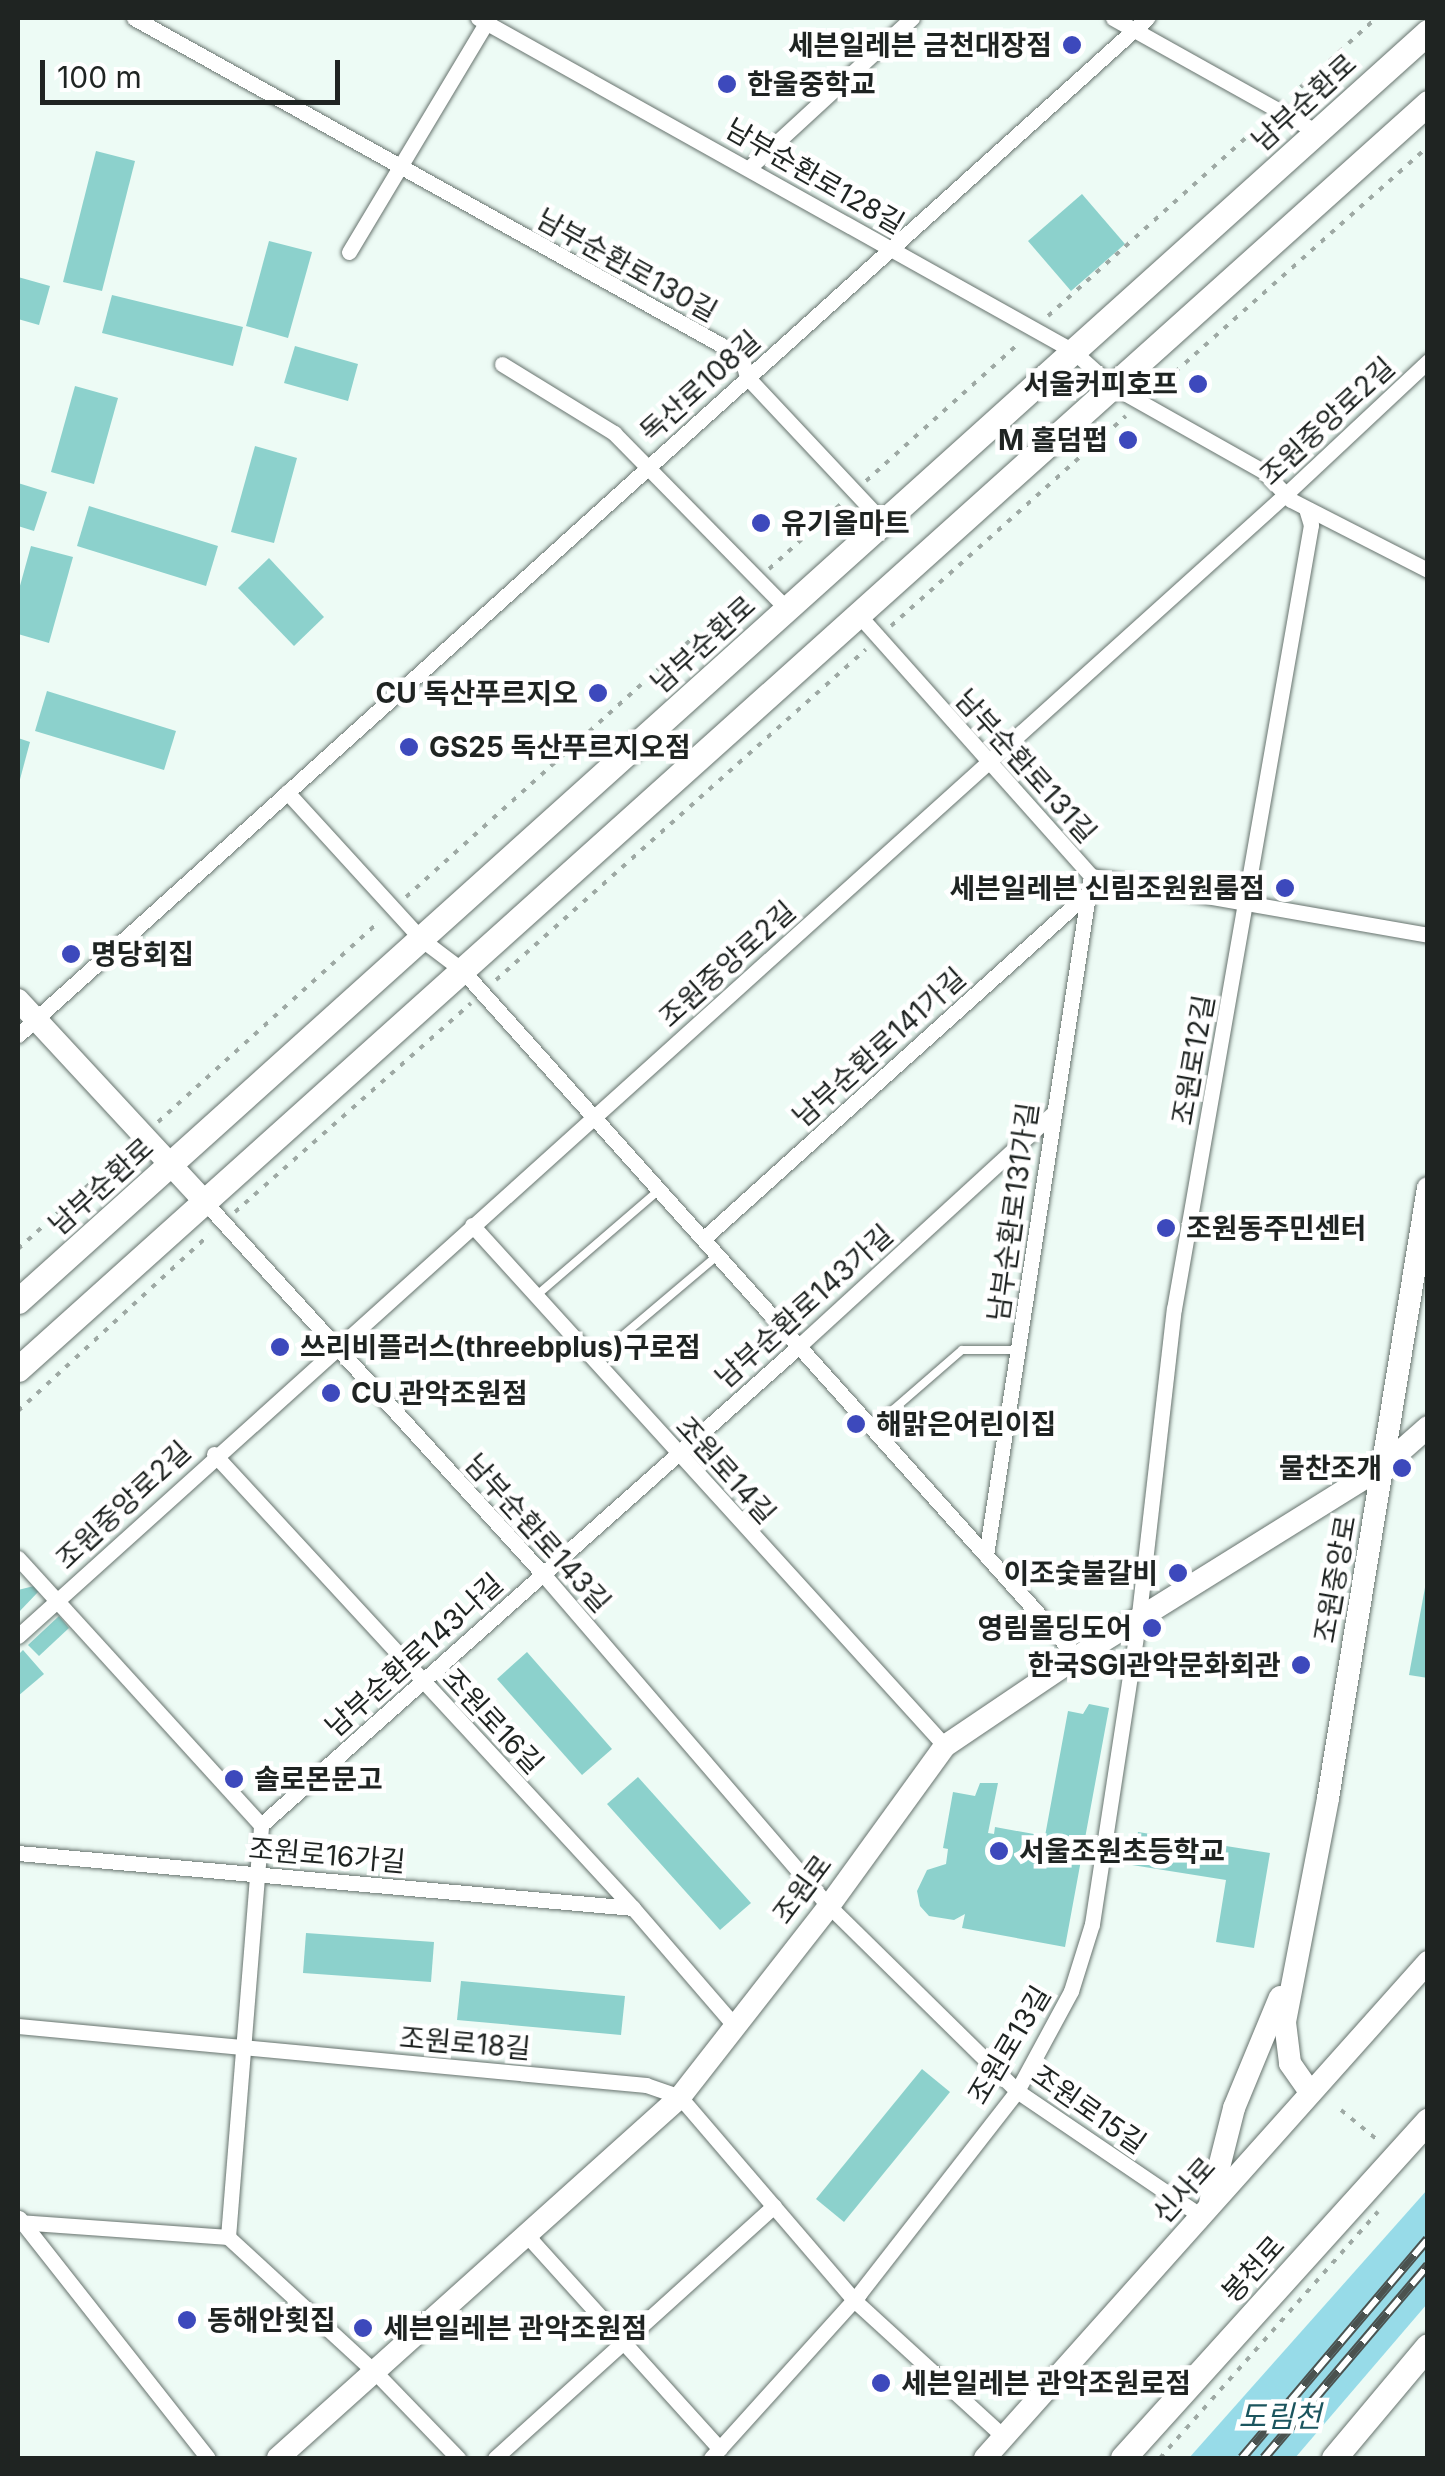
<!DOCTYPE html>
<html>
<head>
<meta charset="utf-8">
<style>
  body { margin:0 }
  #map { position:relative; width:1445px; height:2476px; overflow:hidden; background:#edfbf5; font-family:Inter,"Noto Sans KR",sans-serif }
  div>[style] { position:absolute }
  [style*='--x'] { left:calc(var(--x)*1px); top:calc(var(--y)*1px); width:calc(var(--w)*1px); rotate:calc(var(--a)*1deg) }
  .water>* { inset:0; background:#97dbe8 }
  .building>* { inset:0; background:#8cd1cc }
  .path>* { height:4px; margin-top:-2px; transform-origin:0; background:repeating-linear-gradient(90deg,#9ea9a4 0 5px,transparent 0 13px) }
  .roads { filter:drop-shadow(0 0 2px #67736e) drop-shadow(0 0 2px #67736e) }
  .lane>* { height:8px; margin:-4px; padding:0 4px; transform-origin:4px; border-radius:4px; background:#fff }
  .street>* { height:15px; margin:-7.5px; padding:0 7.5px; transform-origin:7.5px; border-radius:7.5px; background:#fff }
  .secondary>* { height:22px; margin:-11px; padding:0 11px; transform-origin:11px; border-radius:11px; background:#fff }
  .primary>* { height:25px; margin:-12.5px; padding:0 12.5px; transform-origin:12.5px; border-radius:12.5px; background:#fff }
  .rail>* { height:10px; margin-top:-5px; transform-origin:0; background:repeating-linear-gradient(90deg,#fff 0 19px,#4b524f 0 38px); box-sizing:border-box; border-block:2px solid #4b524f }
  .bridges { filter:drop-shadow(0 0 2px #67736e) drop-shadow(0 0 2px #67736e) }
  .primary-bridge>* { height:25px; margin:-12.5px; padding:0 12.5px; transform-origin:12.5px; border-radius:12.5px; background:#fff }
  .dots>* { width:28px; height:28px; translate:-50% -50%; box-sizing:border-box; border:5px solid #fff; border-radius:50% }
  span { translate:-50% -50%; white-space:nowrap; text-align:center; line-height:1.15; -webkit-text-stroke:9px #fff; paint-order:stroke }
  .poi-label { font-size:28px; color:#1f2422; font-weight:700 }
  .right { translate:-100% -50%; text-align:right }
  .left { translate:0 -50%; text-align:left }
  .street-label { font-size:28px; color:#1f2422 }
  .water-label { font-size:30px; color:#1b555e; font-style:italic }
  .frame { position:absolute; inset:0; border:20px solid #1f2422; pointer-events:none }
  .scale { position:absolute; left:40px; top:60px; width:300px; height:45px; box-sizing:border-box; border:5px solid #1f2422; border-top:0; padding-left:12px; font-size:30px; line-height:35px; white-space:nowrap; color:#1f2422; -webkit-text-stroke:8px #fff; paint-order:stroke }
</style>
</head>
<body>
<div id="map">
  <div class="water">
    <i style="clip-path:polygon(1427px 2190px,1427px 2304px,1295px 2458px,1189px 2458px)"></i>
  </div>
  <div class="building">
    <i style="clip-path:polygon(96px 151px,135px 161px,102px 291px,63px 282px)"></i>
    <i style="clip-path:polygon(1082px 194px,1125px 244px,1071px 291px,1028px 241px)"></i>
    <i style="clip-path:polygon(269px 241px,312px 252px,288px 338px,246px 326px)"></i>
    <i style="clip-path:polygon(18px 277px,50px 286px,39px 325px,18px 319px)"></i>
    <i style="clip-path:polygon(112px 295px,243px 327px,233px 366px,102px 333px)"></i>
    <i style="clip-path:polygon(295px 346px,358px 364px,348px 401px,284px 383px)"></i>
    <i style="clip-path:polygon(75px 386px,118px 398px,94px 484px,51px 472px)"></i>
    <i style="clip-path:polygon(255px 446px,297px 458px,274px 543px,231px 532px)"></i>
    <i style="clip-path:polygon(18px 483px,47px 492px,34px 531px,18px 526px)"></i>
    <i style="clip-path:polygon(89px 506px,218px 546px,206px 586px,77px 546px)"></i>
    <i style="clip-path:polygon(31px 546px,73px 557px,49px 643px,18px 634px,18px 593px)"></i>
    <i style="clip-path:polygon(269px 558px,324px 617px,294px 646px,238px 588px)"></i>
    <i style="clip-path:polygon(47px 691px,176px 731px,164px 770px,35px 731px)"></i>
    <i style="clip-path:polygon(18px 738px,30px 742px,19px 783px,18px 783px)"></i>
    <i style="clip-path:polygon(1426px 1582px,1428px 1583px,1428px 1678px,1409px 1675px)"></i>
    <i style="clip-path:polygon(34px 1586px,39px 1591px,18px 1613px,18px 1590px)"></i>
    <i style="clip-path:polygon(59px 1616px,69px 1628px,39px 1656px,28px 1645px)"></i>
    <i style="clip-path:polygon(23px 1650px,44px 1674px,18px 1696px,18px 1655px)"></i>
    <i style="clip-path:polygon(527px 1652px,612px 1749px,582px 1775px,497px 1679px)"></i>
    <i style="clip-path:polygon(1089px 1704px,1109px 1708px,1065px 1947px,962px 1928px,965px 1914px,954px 1920px,929px 1916px,920px 1906px,917px 1891px,927px 1870px,946px 1864px,948px 1849px,943px 1848px,953px 1792px,975px 1796px,980px 1783px,998px 1783px,988px 1833px,994px 1834px,995px 1827px,1045px 1836px,1068px 1711px,1083px 1714px)"></i>
    <i style="clip-path:polygon(638px 1777px,751px 1903px,720px 1930px,607px 1804px)"></i>
    <i style="clip-path:polygon(1138px 1832px,1270px 1853px,1254px 1948px,1216px 1942px,1226px 1880px,1132px 1865px)"></i>
    <i style="clip-path:polygon(306px 1933px,434px 1942px,431px 1982px,303px 1973px)"></i>
    <i style="clip-path:polygon(461px 1981px,625px 1996px,621px 2035px,457px 2020px)"></i>
    <i style="clip-path:polygon(922px 2069px,950px 2092px,844px 2222px,816px 2199px)"></i>
  </div>
  <div class="path">
    <i style="--x:1291;--y:96;--w:115;--a:-42.5"></i>
    <i style="--x:1048;--y:316;--w:288;--a:-42"></i>
    <i style="--x:1156;--y:389;--w:364;--a:-41.7"></i>
    <i style="--x:866;--y:481;--w:205;--a:-42"></i>
    <i style="--x:769;--y:569;--w:101;--a:-42.2"></i>
    <i style="--x:891;--y:626;--w:315;--a:-41.8"></i>
    <i style="--x:406;--y:897;--w:455;--a:-42.1"></i>
    <i style="--x:496;--y:980;--w:496;--a:-41.8"></i>
    <i style="--x:158;--y:1122;--w:299;--a:-42.2"></i>
    <i style="--x:235;--y:1212;--w:315;--a:-41.5"></i>
    <i style="--x:18;--y:1249;--w:149;--a:-42.3"></i>
    <i style="--x:18;--y:1411;--w:260;--a:-42.7"></i>
    <i style="--x:1341;--y:2110;--w:50;--a:39.4"></i>
    <i style="--x:1160;--y:2458;--w:329;--a:-48.5"></i>
  </div>
  <div class="roads">
    <div class="lane">
      <i style="--x:537;--y:1295;--w:161;--a:-40.7"></i>
      <i style="--x:595;--y:1359;--w:161;--a:-40.2"></i>
      <i style="--x:872;--y:1428;--w:119;--a:-40.9"></i>
      <i style="--x:962;--y:1350;--w:56;--a:0"></i>
    </div>
    <div class="street">
      <i style="--x:134;--y:18;--w:695;--a:29.11"></i>
      <i style="--x:741;--y:356;--w:22;--a:74"></i>
      <i style="--x:747;--y:377;--w:199;--a:46.8"></i>
      <i style="--x:478;--y:18;--w:682;--a:29.23"></i>
      <i style="--x:1073;--y:351;--w:52;--a:41.9"></i>
      <i style="--x:1112;--y:386;--w:173;--a:29.4"></i>
      <i style="--x:1263;--y:471;--w:40;--a:46"></i>
      <i style="--x:1291;--y:500;--w:154;--a:27.1"></i>
      <i style="--x:1113;--y:18;--w:234;--a:29.2"></i>
      <i style="--x:750;--y:167;--w:220;--a:-42.6"></i>
      <i style="--x:349;--y:252;--w:273;--a:-59.1"></i>
      <i style="--x:502;--y:364;--w:132;--a:31.6"></i>
      <i style="--x:614;--y:433;--w:247;--a:45.5"></i>
      <i style="--x:857;--y:613;--w:352;--a:48.3"></i>
      <i style="--x:1091;--y:876;--w:342;--a:9.9"></i>
      <i style="--x:287;--y:792;--w:199;--a:47.6"></i>
      <i style="--x:421;--y:939;--w:51;--a:37.1"></i>
      <i style="--x:462;--y:970;--w:922;--a:48.17"></i>
      <i style="--x:18;--y:1035;--w:1520;--a:-42.01"></i>
      <i style="--x:203;--y:1200;--w:505;--a:47.73"></i>
      <i style="--x:543;--y:1574;--w:438;--a:49.3"></i>
      <i style="--x:829;--y:1906;--w:264;--a:44.5"></i>
      <i style="--x:1017;--y:2091;--w:222;--a:34.2"></i>
      <i style="--x:472;--y:1225;--w:704;--a:47.76"></i>
      <i style="--x:703;--y:1239;--w:518;--a:-41.95"></i>
      <i style="--x:214;--y:1454;--w:618;--a:47.3"></i>
      <i style="--x:633;--y:1908;--w:153;--a:49.2"></i>
      <i style="--x:986;--y:1555;--w:687;--a:-81.21"></i>
      <i style="--x:18;--y:1558;--w:361;--a:47.7"></i>
      <i style="--x:18;--y:1636;--w:1706;--a:-42.01"></i>
      <i style="--x:1286;--y:494;--w:195;--a:-43.1"></i>
      <i style="--x:18;--y:1853;--w:617;--a:5.11"></i>
      <i style="--x:18;--y:2026;--w:631;--a:5.37"></i>
      <i style="--x:646;--y:2085;--w:36;--a:19"></i>
      <i style="--x:680;--y:2097;--w:267;--a:49.4"></i>
      <i style="--x:854;--y:2300;--w:203;--a:42.4"></i>
      <i style="--x:19;--y:2218;--w:305;--a:51.8"></i>
      <i style="--x:18;--y:2222;--w:211;--a:4.1"></i>
      <i style="--x:228;--y:2237;--w:200;--a:42.6"></i>
      <i style="--x:375;--y:2372;--w:120;--a:46"></i>
      <i style="--x:228;--y:2237;--w:413;--a:-85.4"></i>
      <i style="--x:261;--y:1825;--w:720;--a:-41.68"></i>
      <i style="--x:799;--y:1346;--w:343;--a:-42.5"></i>
      <i style="--x:525;--y:2238;--w:8;--a:23"></i>
      <i style="--x:532;--y:2241;--w:280;--a:47.9"></i>
      <i style="--x:495;--y:2458;--w:376;--a:-42.1"></i>
      <i style="--x:711;--y:2458;--w:221;--a:-47.9"></i>
      <i style="--x:859;--y:2294;--w:257;--a:-52.1"></i>
      <i style="--x:1017;--y:2091;--w:114;--a:-61.6"></i>
      <i style="--x:1071;--y:1991;--w:70;--a:-72.6"></i>
      <i style="--x:1092;--y:1924;--w:304;--a:-81.3"></i>
      <i style="--x:1138;--y:1623;--w:316;--a:-83.5"></i>
      <i style="--x:1174;--y:1309;--w:796;--a:-80.09"></i>
      <i style="--x:1311;--y:525;--w:17;--a:-107"></i>
    </div>
    <div class="secondary">
      <i style="--x:18;--y:1000;--w:272;--a:47.2"></i>
      <i style="--x:1310;--y:2092;--w:35;--a:-125"></i>
      <i style="--x:1290;--y:2063;--w:41;--a:-97"></i>
      <i style="--x:1285;--y:2022;--w:228;--a:-79.1"></i>
      <i style="--x:1328;--y:1798;--w:618;--a:-80.69"></i>
      <i style="--x:1210;--y:2203;--w:98;--a:-75.8"></i>
      <i style="--x:1234;--y:2108;--w:120;--a:-67.5"></i>
      <i style="--x:278;--y:2458;--w:540;--a:-41.92"></i>
      <i style="--x:680;--y:2097;--w:242;--a:-52"></i>
      <i style="--x:829;--y:1906;--w:198;--a:-54.1"></i>
      <i style="--x:945;--y:1746;--w:159;--a:-34"></i>
      <i style="--x:1077;--y:1657;--w:363;--a:-31.9"></i>
      <i style="--x:1385;--y:1465;--w:57;--a:-41.5"></i>
      <i style="--x:985;--y:2458;--w:665;--a:-48.23"></i>
    </div>
    <div class="primary">
      <i style="--x:18;--y:1301;--w:1897;--a:-41.99"></i>
      <i style="--x:18;--y:1369;--w:1895;--a:-41.92"></i>
      <i style="--x:1334;--y:2458;--w:146;--a:-50"></i>
    </div>
  </div>
  <div class="rail">
    <i style="--x:1242;--y:2458;--w:287;--a:-49.7"></i>
    <i style="--x:1264;--y:2458;--w:253;--a:-49.6"></i>
  </div>
  <div class="bridges">
    <div class="primary-bridge">
      <i style="--x:1123;--y:2458;--w:455;--a:-47.9"></i>
    </div>
  </div>
  <div class="dots">
    <i style="left:1072px;top:45px;background:#3d49bc"></i>
    <i style="left:727px;top:84px;background:#3d49bc"></i>
    <i style="left:1198px;top:384px;background:#3d49bc"></i>
    <i style="left:1128px;top:440px;background:#3d49bc"></i>
    <i style="left:761px;top:523px;background:#3d49bc"></i>
    <i style="left:598px;top:693px;background:#3d49bc"></i>
    <i style="left:409px;top:747px;background:#3d49bc"></i>
    <i style="left:1285px;top:888px;background:#3d49bc"></i>
    <i style="left:71px;top:954px;background:#3d49bc"></i>
    <i style="left:1166px;top:1228px;background:#3d49bc"></i>
    <i style="left:280px;top:1347px;background:#3d49bc"></i>
    <i style="left:331px;top:1393px;background:#3d49bc"></i>
    <i style="left:856px;top:1424px;background:#3d49bc"></i>
    <i style="left:1402px;top:1468px;background:#3d49bc"></i>
    <i style="left:1178px;top:1573px;background:#3d49bc"></i>
    <i style="left:1152px;top:1628px;background:#3d49bc"></i>
    <i style="left:1301px;top:1665px;background:#3d49bc"></i>
    <i style="left:234px;top:1779px;background:#3d49bc"></i>
    <i style="left:999px;top:1851px;background:#3d49bc"></i>
    <i style="left:187px;top:2320px;background:#3d49bc"></i>
    <i style="left:363px;top:2328px;background:#3d49bc"></i>
    <i style="left:881px;top:2383px;background:#3d49bc"></i>
  </div>
  <div class="poi-label">
    <span class="right" style="left:1052px;top:45px">세븐일레븐 금천대장점</span>
    <span class="left" style="left:747px;top:84px">한울중학교</span>
    <span class="right" style="left:1178px;top:384px">서울커피호프</span>
    <span class="right" style="left:1108px;top:440px">M 홀덤펍</span>
    <span class="left" style="left:781px;top:523px">유기올마트</span>
    <span class="right" style="left:578px;top:693px">CU 독산푸르지오</span>
    <span class="left" style="left:429px;top:747px">GS25 독산푸르지오점</span>
    <span class="right" style="left:1265px;top:888px">세븐일레븐 신림조원원룸점</span>
    <span class="left" style="left:91px;top:954px">명당회집</span>
    <span class="left" style="left:1186px;top:1228px">조원동주민센터</span>
    <span class="left" style="left:300px;top:1347px">쓰리비플러스(threebplus)구로점</span>
    <span class="left" style="left:351px;top:1393px">CU 관악조원점</span>
    <span class="left" style="left:876px;top:1424px">해맑은어린이집</span>
    <span class="right" style="left:1382px;top:1468px">물찬조개</span>
    <span class="right" style="left:1158px;top:1573px">이조숯불갈비</span>
    <span class="right" style="left:1132px;top:1628px">영림몰딩도어</span>
    <span class="right" style="left:1281px;top:1665px">한국SGI관악문화회관</span>
    <span class="left" style="left:254px;top:1779px">솔로몬문고</span>
    <span class="left" style="left:1019px;top:1851px">서울조원초등학교</span>
    <span class="left" style="left:207px;top:2320px">동해안횟집</span>
    <span class="left" style="left:383px;top:2328px">세븐일레븐 관악조원점</span>
    <span class="left" style="left:901px;top:2383px">세븐일레븐 관악조원로점</span>
  </div>
  <div class="street-label">
    <span style="left:1304px;top:102px;rotate:-42deg">남부순환로</span>
    <span style="left:815px;top:176px;rotate:30deg">남부순환로128길</span>
    <span style="left:627px;top:265px;rotate:29deg">남부순환로130길</span>
    <span style="left:700px;top:386px;rotate:-42deg">독산로108길</span>
    <span style="left:1327px;top:421px;rotate:-43deg">조원중앙로2길</span>
    <span style="left:703px;top:644px;rotate:-42deg">남부순환로</span>
    <span style="left:1026px;top:766px;rotate:48deg">남부순환로131길</span>
    <span style="left:727px;top:964px;rotate:-42deg">조원중앙로2길</span>
    <span style="left:879px;top:1047px;rotate:-42deg">남부순환로141가길</span>
    <span style="left:1193px;top:1060px;rotate:-80deg">조원로12길</span>
    <span style="left:101px;top:1186px;rotate:-42deg">남부순환로</span>
    <span style="left:1013px;top:1212px;rotate:-82deg">남부순환로131가길</span>
    <span style="left:804px;top:1306px;rotate:-42deg">남부순환로143가길</span>
    <span style="left:726px;top:1470px;rotate:48deg">조원로14길</span>
    <span style="left:123px;top:1505px;rotate:-43deg">조원중앙로2길</span>
    <span style="left:538px;top:1533px;rotate:48deg">남부순환로143길</span>
    <span style="left:1335px;top:1579px;rotate:-80deg">조원중앙로</span>
    <span style="left:414px;top:1655px;rotate:-42deg">남부순환로143나길</span>
    <span style="left:493px;top:1721px;rotate:47deg">조원로16길</span>
    <span style="left:327px;top:1855px;rotate:5deg">조원로16가길</span>
    <span style="left:802px;top:1889px;rotate:-53deg">조원로</span>
    <span style="left:465px;top:2043px;rotate:5deg">조원로18길</span>
    <span style="left:1009px;top:2045px;rotate:-59deg">조원로13길</span>
    <span style="left:1089px;top:2109px;rotate:35deg">조원로15길</span>
    <span style="left:1184px;top:2190px;rotate:-48deg">신사로</span>
    <span style="left:1253px;top:2269px;rotate:-48deg">봉천로</span>
  </div>
  <div class="water-label">
    <span style="left:1280px;top:2416px">도림천</span>
  </div>
  <div class="frame"></div>
  <div class="scale">100 m</div>
</div>
</body>
</html>
